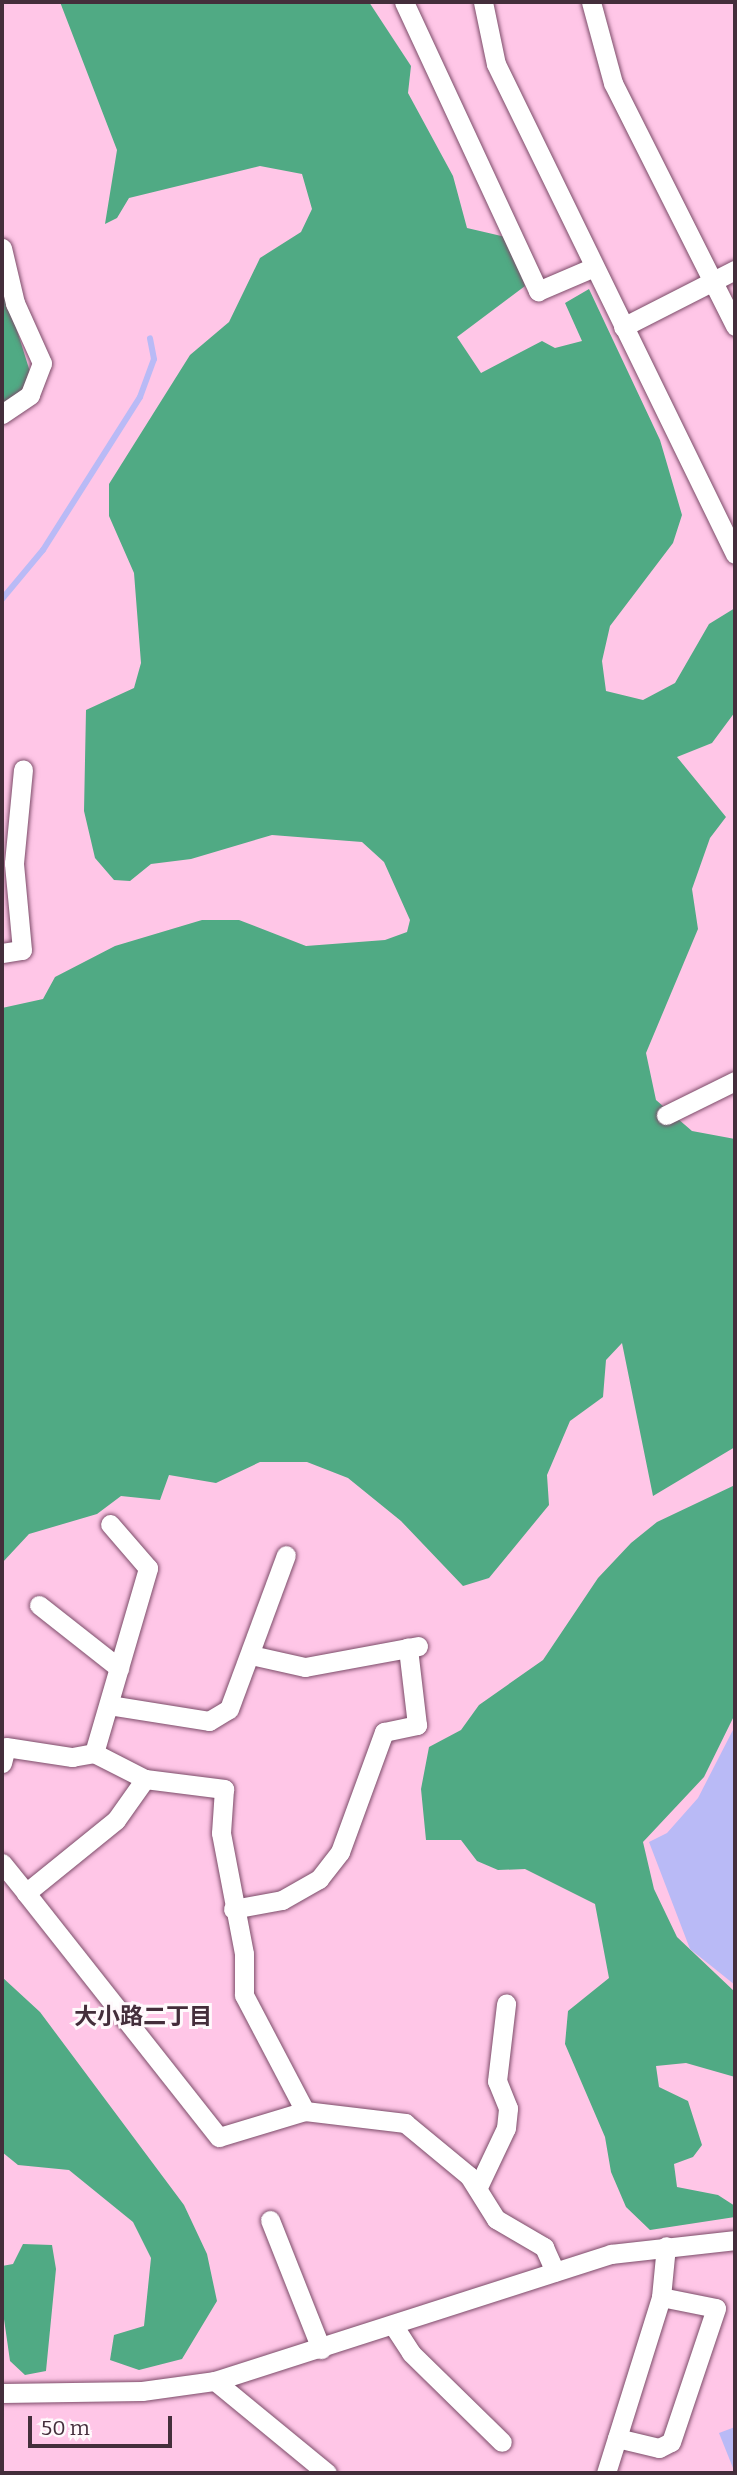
<!DOCTYPE html>
<html>
<head>
<meta charset="utf-8">
<style>
  body { margin:0 }
  #map { position:relative; width:737px; height:2475px; overflow:hidden; background:#ffc6e7; font-family:Bitter,"Noto Sans JP",serif }
  div>[style] { position:absolute }
  [style*='--x'] { left:calc(var(--x)*1px); top:calc(var(--y)*1px); width:calc(var(--w)*1px); rotate:calc(var(--a)*1deg) }
  .forest>* { inset:0; background:#50aa84 }
  .water>* { inset:0; background:#b9baf6 }
  .stream>* { height:6px; margin:-3px; padding:0 3px; transform-origin:3px; border-radius:3px; background:#b9baf6 }
  .roads { filter:drop-shadow(0 0 2px #7c4c69) drop-shadow(0 0 2px #7c4c69) }
  .minor>* { height:19px; margin:-9.5px; padding:0 9.5px; transform-origin:9.5px; border-radius:9.5px; background:#fff }
  span { translate:-50% -50%; white-space:nowrap; text-align:center; line-height:1.15; -webkit-text-stroke:6px #fff9fc; paint-order:stroke }
  .neighbourhood-label { font-size:23px; color:#442e3b; font-weight:700 }
  .frame { position:absolute; inset:0; border:4px solid #442e3b; pointer-events:none }
  .scale { position:absolute; left:28px; top:2416px; width:144px; height:32px; box-sizing:border-box; border:4px solid #442e3b; border-top:0; padding-left:9px; font-size:21px; line-height:24px; white-space:nowrap; color:#442e3b; -webkit-text-stroke:5px #fff9fc; paint-order:stroke }
</style>
</head>
<body>
<div id="map">
  <div class="forest">
    <i style="clip-path:polygon(60px 2px,369px 2px,411px 66px,408px 93px,453px 176px,467px 228px,510px 238px,525px 286px,457px 337px,481px 373px,542px 341px,555px 348px,582px 341px,565px 303px,589px 289px,660px 440px,682px 515px,673px 543px,610px 626px,602px 661px,606px 691px,643px 700px,675px 683px,709px 624px,735px 608px,735px 712px,712px 743px,677px 757px,726px 817px,710px 838px,692px 889px,698px 929px,646px 1053px,656px 1100px,692px 1131px,735px 1139px,735px 1447px,653px 1496px,622px 1343px,606px 1360px,603px 1397px,570px 1421px,547px 1475px,549px 1505px,489px 1578px,463px 1586px,401px 1521px,348px 1478px,307px 1462px,260px 1462px,216px 1483px,169px 1475px,160px 1500px,121px 1496px,97px 1514px,29px 1534px,2px 1563px,2px 1008px,43px 999px,55px 977px,115px 946px,202px 920px,239px 920px,306px 946px,385px 940px,407px 932px,410px 920px,384px 862px,362px 842px,272px 835px,191px 859px,151px 864px,130px 881px,114px 880px,95px 858px,84px 811px,86px 710px,134px 688px,141px 663px,134px 573px,109px 516px,109px 484px,190px 355px,229px 322px,260px 258px,301px 232px,312px 209px,302px 174px,260px 166px,129px 198px,117px 218px,105px 224px,117px 150px)"></i>
    <i style="clip-path:polygon(2px 282px,31px 375px,19px 396px,2px 404px)"></i>
    <i style="clip-path:polygon(735px 1485px,735px 1714px,704px 1777px,643px 1842px,654px 1889px,677px 1937px,735px 1992px,735px 2077px,686px 2063px,656px 2066px,659px 2087px,688px 2101px,702px 2145px,693px 2157px,674px 2164px,677px 2187px,718px 2195px,735px 2206px,735px 2217px,650px 2230px,626px 2207px,611px 2172px,605px 2137px,565px 2044px,568px 2011px,609px 1978px,595px 1904px,525px 1869px,498px 1870px,477px 1861px,461px 1840px,426px 1840px,421px 1789px,429px 1747px,461px 1730px,479px 1705px,543px 1660px,598px 1578px,631px 1543px,657px 1522px)"></i>
    <i style="clip-path:polygon(2px 1977px,40px 2012px,184px 2205px,207px 2254px,217px 2301px,182px 2359px,139px 2370px,110px 2360px,114px 2335px,144px 2326px,151px 2258px,133px 2222px,69px 2170px,18px 2165px,2px 2152px)"></i>
    <i style="clip-path:polygon(23px 2244px,52px 2245px,56px 2269px,46px 2371px,25px 2375px,10px 2361px,2px 2305px,2px 2266px,13px 2264px)"></i>
  </div>
  <div class="water">
    <i style="clip-path:polygon(735px 1726px,735px 1985px,690px 1949px,649px 1842px,667px 1833px,698px 1798px)"></i>
    <i style="clip-path:polygon(735px 2427px,735px 2473px,719px 2433px)"></i>
  </div>
  <div class="stream">
    <i style="--x:2;--y:599;--w:64;--a:-50.1"></i>
    <i style="--x:43;--y:550;--w:181;--a:-57.6"></i>
    <i style="--x:140;--y:397;--w:40;--a:-69.8"></i>
    <i style="--x:154;--y:359;--w:21;--a:-101"></i>
  </div>
  <div class="roads">
    <div class="minor">
      <i style="--x:404;--y:2;--w:319;--a:65.1"></i>
      <i style="--x:538;--y:291;--w:61;--a:-23.2"></i>
      <i style="--x:483;--y:2;--w:63;--a:78.2"></i>
      <i style="--x:496;--y:64;--w:545;--a:64"></i>
      <i style="--x:591;--y:2;--w:84;--a:74.8"></i>
      <i style="--x:613;--y:83;--w:272;--a:63.3"></i>
      <i style="--x:2;--y:248;--w:57;--a:76.7"></i>
      <i style="--x:15;--y:303;--w:66;--a:65.8"></i>
      <i style="--x:42;--y:363;--w:34;--a:111"></i>
      <i style="--x:30;--y:395;--w:34;--a:146"></i>
      <i style="--x:623;--y:327;--w:126;--a:-27"></i>
      <i style="--x:2;--y:953;--w:20;--a:-9"></i>
      <i style="--x:22;--y:950;--w:87;--a:-95.3"></i>
      <i style="--x:14;--y:863;--w:94;--a:-84.5"></i>
      <i style="--x:666;--y:1115;--w:77;--a:-26.2"></i>
      <i style="--x:39;--y:1605;--w:102;--a:38.2"></i>
      <i style="--x:251;--y:1655;--w:55;--a:12.5"></i>
      <i style="--x:305;--y:1667;--w:115;--a:-10.5"></i>
      <i style="--x:109;--y:1705;--w:101;--a:9.1"></i>
      <i style="--x:209;--y:1721;--w:23;--a:-31"></i>
      <i style="--x:229;--y:1709;--w:164;--a:-69.7"></i>
      <i style="--x:94;--y:1753;--w:193;--a:-73.7"></i>
      <i style="--x:148;--y:1568;--w:58;--a:-130.8"></i>
      <i style="--x:2;--y:1763;--w:16;--a:-76"></i>
      <i style="--x:6;--y:1747;--w:67;--a:8.6"></i>
      <i style="--x:72;--y:1757;--w:22;--a:-10"></i>
      <i style="--x:94;--y:1753;--w:57;--a:27"></i>
      <i style="--x:145;--y:1779;--w:80;--a:7.2"></i>
      <i style="--x:224;--y:1789;--w:44;--a:93.9"></i>
      <i style="--x:221;--y:1833;--w:123;--a:79.2"></i>
      <i style="--x:244;--y:1954;--w:41;--a:90"></i>
      <i style="--x:244;--y:1995;--w:131;--a:62.3"></i>
      <i style="--x:145;--y:1779;--w:50;--a:125.3"></i>
      <i style="--x:116;--y:1820;--w:116;--a:141"></i>
      <i style="--x:26;--y:1893;--w:311;--a:51.7"></i>
      <i style="--x:219;--y:2137;--w:90;--a:-16.8"></i>
      <i style="--x:305;--y:2111;--w:101;--a:6.8"></i>
      <i style="--x:405;--y:2123;--w:83;--a:39.6"></i>
      <i style="--x:469;--y:2176;--w:51;--a:57.9"></i>
      <i style="--x:496;--y:2219;--w:56;--a:30.3"></i>
      <i style="--x:544;--y:2247;--w:27;--a:66"></i>
      <i style="--x:2;--y:1863;--w:38;--a:51"></i>
      <i style="--x:233;--y:1909;--w:50;--a:-10.4"></i>
      <i style="--x:282;--y:1900;--w:43;--a:-29.6"></i>
      <i style="--x:319;--y:1879;--w:34;--a:-52"></i>
      <i style="--x:340;--y:1852;--w:128;--a:-69.9"></i>
      <i style="--x:384;--y:1732;--w:34;--a:-12"></i>
      <i style="--x:417;--y:1725;--w:78;--a:-96.7"></i>
      <i style="--x:478;--y:2187;--w:65;--a:-64.6"></i>
      <i style="--x:506;--y:2128;--w:20;--a:-84"></i>
      <i style="--x:508;--y:2108;--w:29;--a:-112"></i>
      <i style="--x:497;--y:2081;--w:78;--a:-83.3"></i>
      <i style="--x:270;--y:2220;--w:139;--a:68.4"></i>
      <i style="--x:393;--y:2325;--w:33;--a:57"></i>
      <i style="--x:411;--y:2353;--w:127;--a:44.4"></i>
      <i style="--x:215;--y:2381;--w:145;--a:39.4"></i>
      <i style="--x:2;--y:2393;--w:140;--a:-0.8"></i>
      <i style="--x:142;--y:2391;--w:74;--a:-7.8"></i>
      <i style="--x:215;--y:2381;--w:416;--a:-17.8"></i>
      <i style="--x:611;--y:2254;--w:125;--a:-6.4"></i>
      <i style="--x:617;--y:2438;--w:43;--a:13.4"></i>
      <i style="--x:659;--y:2448;--w:13;--a:-27"></i>
      <i style="--x:671;--y:2442;--w:141;--a:-71.4"></i>
      <i style="--x:716;--y:2308;--w:56;--a:-168.7"></i>
      <i style="--x:606;--y:2473;--w:184;--a:-72.6"></i>
      <i style="--x:661;--y:2297;--w:51;--a:-84.4"></i>
    </div>
  </div>
  <div class="neighbourhood-label">
    <span style="left:143px;top:2016px">大小路二丁目</span>
  </div>
  <div class="frame"></div>
  <div class="scale">50 m</div>
</div>
</body>
</html>
